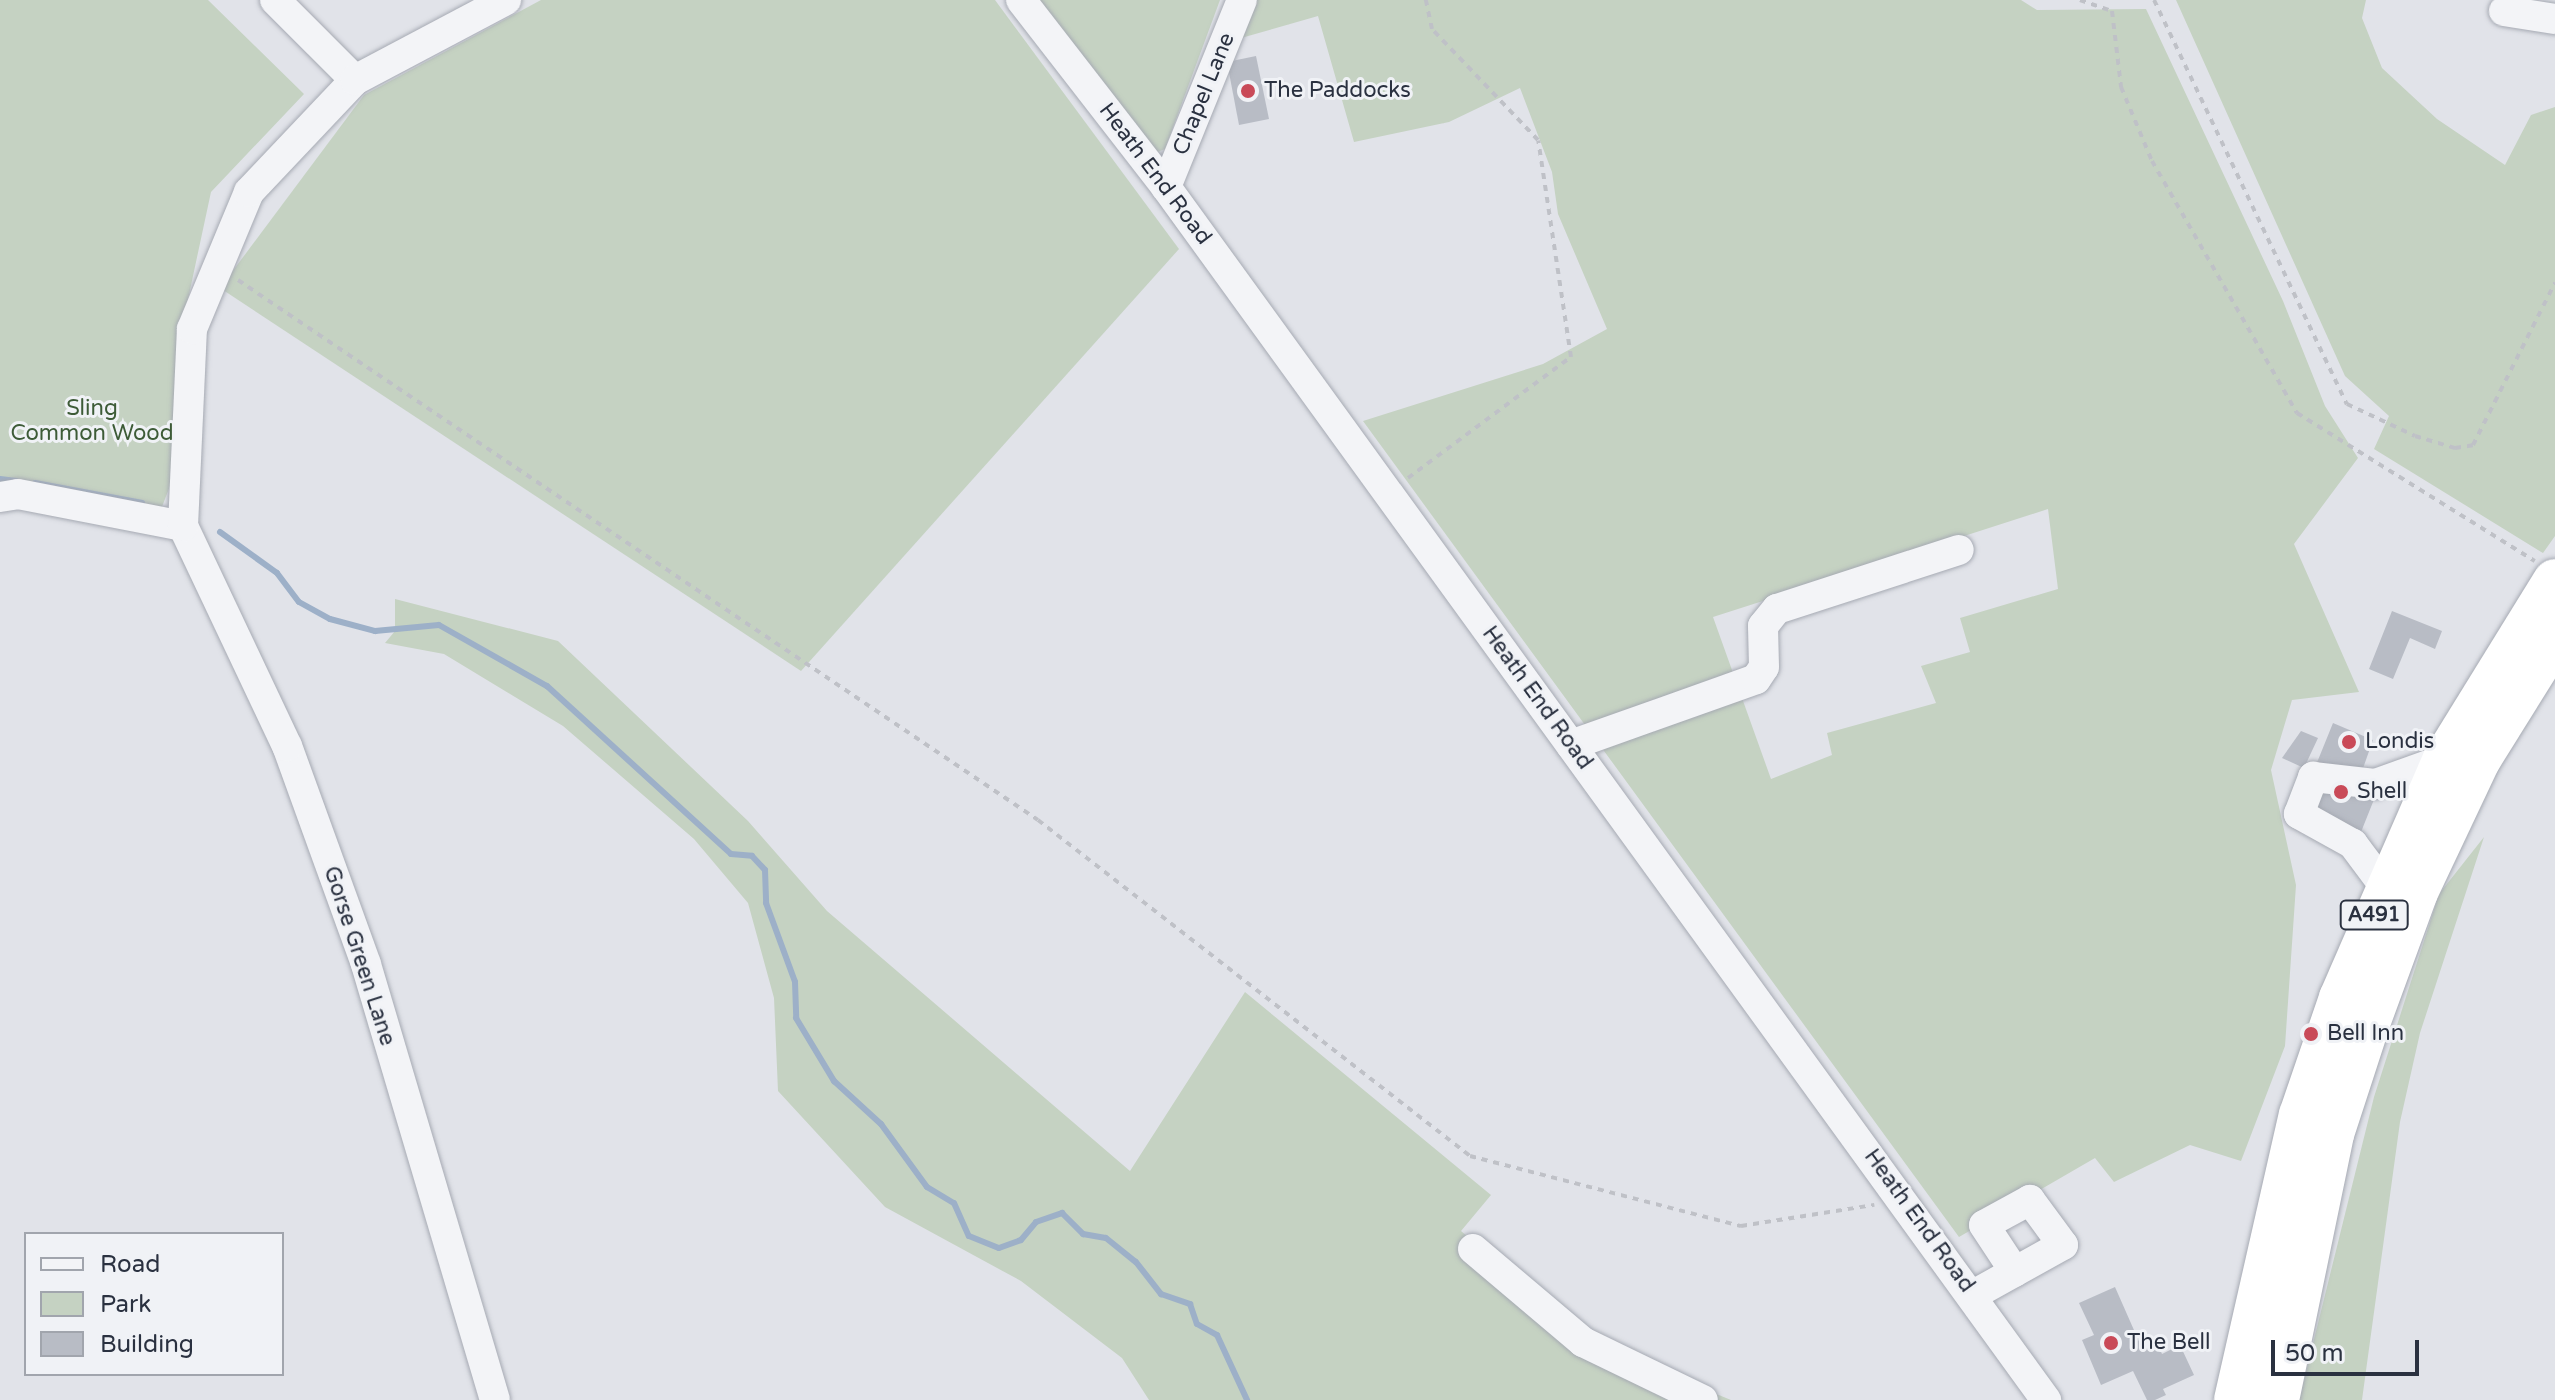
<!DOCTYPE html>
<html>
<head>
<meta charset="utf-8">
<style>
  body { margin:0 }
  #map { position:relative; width:2555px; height:1400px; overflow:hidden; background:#e1e3e9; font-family:"Varela Round",sans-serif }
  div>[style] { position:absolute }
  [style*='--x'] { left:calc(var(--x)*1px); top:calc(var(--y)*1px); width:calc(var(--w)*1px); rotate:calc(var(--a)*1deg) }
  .green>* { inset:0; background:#c5d2c2 }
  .stream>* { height:6px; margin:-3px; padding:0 3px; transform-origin:3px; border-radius:3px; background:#9db0c8 }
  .building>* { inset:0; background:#b8bcc5 }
  .path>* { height:4px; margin-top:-2px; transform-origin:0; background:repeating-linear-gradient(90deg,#bfc1c7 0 6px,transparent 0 12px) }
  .roads { filter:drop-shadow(0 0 2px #a6aab3) drop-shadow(0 0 2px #a6aab3) }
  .minor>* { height:30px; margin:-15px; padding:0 15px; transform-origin:15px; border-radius:15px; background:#f3f4f7 }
  .highway>* { height:44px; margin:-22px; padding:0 22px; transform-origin:22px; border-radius:22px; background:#fff }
  .dots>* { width:22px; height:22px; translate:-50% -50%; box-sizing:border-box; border:4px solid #f0f2f6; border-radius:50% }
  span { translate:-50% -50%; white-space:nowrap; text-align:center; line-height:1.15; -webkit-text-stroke:6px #f0f2f6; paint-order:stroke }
  .shield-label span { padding:2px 6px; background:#f0f2f6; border:2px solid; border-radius:6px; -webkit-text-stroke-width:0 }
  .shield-label { font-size:20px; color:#2a3140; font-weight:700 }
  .poi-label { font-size:22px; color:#2a3140 }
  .left { translate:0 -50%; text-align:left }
  .street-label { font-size:22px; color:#2a3140 }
  .park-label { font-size:22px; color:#3d5b37 }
  .legend { position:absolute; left:24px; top:1232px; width:260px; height:144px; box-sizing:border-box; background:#f0f2f6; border:2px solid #a1a5ad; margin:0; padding:10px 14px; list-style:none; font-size:24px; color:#2a3140 }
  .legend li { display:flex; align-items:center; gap:16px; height:40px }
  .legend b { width:40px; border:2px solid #a1a5ad }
  .scale { position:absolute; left:2271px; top:1340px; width:148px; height:36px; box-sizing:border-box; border:4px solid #2a3140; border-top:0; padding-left:10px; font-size:24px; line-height:28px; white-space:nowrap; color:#2a3140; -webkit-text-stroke:6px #f0f2f6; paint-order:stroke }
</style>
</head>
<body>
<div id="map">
  <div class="green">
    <i style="clip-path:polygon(0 0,208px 0,304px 94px,211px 192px,178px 346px,170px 486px,160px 512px,0 489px)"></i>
    <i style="clip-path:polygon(541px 0,995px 0,1179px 249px,801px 671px,220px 288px,364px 95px)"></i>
    <i style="clip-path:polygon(1039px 0,1220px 0,1165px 149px,1155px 153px)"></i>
    <i style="clip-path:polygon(evenodd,1251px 0,2021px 0,2037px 10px,2146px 9px,2283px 301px,2325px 406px,2358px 458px,2294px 544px,2359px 692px,2292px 700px,2271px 770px,2296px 885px,2285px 1046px,2241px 1161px,2190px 1145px,2114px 1182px,2095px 1158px,1959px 1237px,1363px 421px,1543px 364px,1607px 329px,1558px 214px,1552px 172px,1520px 88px,1449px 122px,1354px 142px,1318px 16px,1234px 40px,1251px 0,2048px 509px,2058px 589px,1960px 618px,1970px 652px,1921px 666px,1936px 703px,1827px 733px,1832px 755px,1771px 779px,1713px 617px,2048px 509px)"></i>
    <i style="clip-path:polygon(2176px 0,2366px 0,2362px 18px,2382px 68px,2437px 119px,2505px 165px,2531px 115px,2555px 107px,2555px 536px,2543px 553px,2374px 449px,2389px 416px,2345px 376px)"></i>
    <i style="clip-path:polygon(395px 599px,558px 641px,748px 821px,827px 911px,1130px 1171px,1245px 992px,1491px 1195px,1461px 1231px,1596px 1345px,1731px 1400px,1149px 1400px,1122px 1358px,1021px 1281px,885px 1207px,778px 1091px,774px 998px,748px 903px,694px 839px,563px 726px,444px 654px,385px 643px,395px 631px)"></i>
    <i style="clip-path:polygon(2484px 837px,2420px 1033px,2400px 1122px,2362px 1400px,2299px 1400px,2374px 1097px,2439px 894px)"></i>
  </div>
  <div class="stream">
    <i style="--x:0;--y:479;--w:16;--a:7"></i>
    <i style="--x:35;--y:483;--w:109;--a:10.6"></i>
    <i style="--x:220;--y:532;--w:70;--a:35.7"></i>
    <i style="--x:277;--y:573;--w:36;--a:53"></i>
    <i style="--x:299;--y:602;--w:35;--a:29"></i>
    <i style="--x:330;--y:619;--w:47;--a:14.9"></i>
    <i style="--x:375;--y:631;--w:64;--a:-5.4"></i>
    <i style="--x:439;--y:625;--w:124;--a:29.5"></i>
    <i style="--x:547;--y:686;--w:249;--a:42.4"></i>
    <i style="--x:731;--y:854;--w:21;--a:5"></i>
    <i style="--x:752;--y:856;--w:19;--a:47"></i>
    <i style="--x:765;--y:870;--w:33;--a:88"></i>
    <i style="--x:766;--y:903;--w:84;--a:69.8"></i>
    <i style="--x:795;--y:982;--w:36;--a:88"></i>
    <i style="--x:796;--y:1018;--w:74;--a:58.9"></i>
    <i style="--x:834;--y:1081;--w:64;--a:42.5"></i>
    <i style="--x:881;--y:1124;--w:78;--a:53.9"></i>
    <i style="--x:927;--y:1187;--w:31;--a:31"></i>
    <i style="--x:954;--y:1203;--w:36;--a:66"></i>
    <i style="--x:969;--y:1236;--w:32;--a:22"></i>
    <i style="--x:999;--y:1248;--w:23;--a:-20"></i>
    <i style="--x:1021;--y:1240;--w:23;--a:-50"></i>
    <i style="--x:1036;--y:1222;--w:28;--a:-19"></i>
    <i style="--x:1062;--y:1213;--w:30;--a:45"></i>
    <i style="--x:1083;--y:1234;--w:23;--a:10"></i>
    <i style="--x:1106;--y:1238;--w:38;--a:39"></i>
    <i style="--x:1136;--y:1262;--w:41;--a:52"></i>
    <i style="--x:1161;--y:1294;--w:31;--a:19"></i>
    <i style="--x:1190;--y:1304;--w:21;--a:71"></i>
    <i style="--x:1197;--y:1324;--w:23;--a:29"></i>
    <i style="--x:1217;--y:1335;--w:72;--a:65.2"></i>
  </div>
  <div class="building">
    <i style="clip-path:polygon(1256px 56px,1269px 119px,1239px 125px,1227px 62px)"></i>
    <i style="clip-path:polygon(2392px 611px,2442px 631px,2435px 649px,2410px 638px,2393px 679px,2369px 669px)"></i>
    <i style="clip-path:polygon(2333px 723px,2373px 740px,2356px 788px,2375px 797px,2361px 832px,2308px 810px,2316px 765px)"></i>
    <i style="clip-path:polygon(2301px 731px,2318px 738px,2304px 768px,2282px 758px)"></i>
    <i style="clip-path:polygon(2115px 1287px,2141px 1346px,2156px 1340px,2162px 1354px,2180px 1345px,2194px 1375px,2163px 1389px,2166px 1395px,2155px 1400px,2147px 1400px,2133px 1371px,2101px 1385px,2082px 1340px,2094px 1335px,2079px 1303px)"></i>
  </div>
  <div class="path">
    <i style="--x:2080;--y:0;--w:34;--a:19"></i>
    <i style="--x:2112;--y:11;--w:77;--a:83.2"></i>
    <i style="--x:2121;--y:87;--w:80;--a:67.3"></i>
    <i style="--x:2152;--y:161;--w:291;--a:60.1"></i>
    <i style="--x:2297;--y:413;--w:280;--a:31.9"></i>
    <i style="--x:2154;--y:0;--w:448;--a:64.5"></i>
    <i style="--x:2347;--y:404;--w:75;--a:25.2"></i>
    <i style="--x:2415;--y:436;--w:42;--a:16.7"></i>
    <i style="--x:2455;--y:448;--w:18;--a:-9"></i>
    <i style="--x:2473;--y:445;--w:182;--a:-63.2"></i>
    <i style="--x:238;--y:280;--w:965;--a:34.02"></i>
    <i style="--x:1038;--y:820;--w:547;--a:37.87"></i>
    <i style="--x:1470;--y:1156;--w:280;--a:14.5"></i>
    <i style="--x:1741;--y:1226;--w:135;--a:-9"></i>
    <i style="--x:1408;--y:478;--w:203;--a:-36.6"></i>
    <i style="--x:1571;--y:357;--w:219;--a:-98.6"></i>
    <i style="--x:1538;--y:140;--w:153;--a:-133.7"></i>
    <i style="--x:1432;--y:29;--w:30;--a:-102"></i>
  </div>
  <div class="roads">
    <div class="minor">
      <i style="--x:275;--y:0;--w:113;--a:45"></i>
      <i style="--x:1021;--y:0;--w:237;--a:52.2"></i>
      <i style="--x:1166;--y:187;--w:1499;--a:54.04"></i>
      <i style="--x:2504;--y:11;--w:52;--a:8.9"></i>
      <i style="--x:1166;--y:187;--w:202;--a:-67.9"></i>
      <i style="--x:0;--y:497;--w:18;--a:-9"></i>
      <i style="--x:18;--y:494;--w:168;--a:11"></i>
      <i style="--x:1571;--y:745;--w:196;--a:-19.6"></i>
      <i style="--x:1756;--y:679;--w:14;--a:-56"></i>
      <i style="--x:1764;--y:667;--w:41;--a:-91.4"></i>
      <i style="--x:1763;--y:626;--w:22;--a:-51"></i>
      <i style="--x:1777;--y:609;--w:191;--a:-18"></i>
      <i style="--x:2385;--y:887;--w:54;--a:-126.7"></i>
      <i style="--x:2353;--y:844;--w:62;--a:-150.9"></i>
      <i style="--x:2299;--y:814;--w:40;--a:-69"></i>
      <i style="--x:2313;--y:777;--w:62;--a:6.4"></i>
      <i style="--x:2375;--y:784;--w:74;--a:-19.7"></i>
      <i style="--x:1473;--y:1249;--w:144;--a:40.2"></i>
      <i style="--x:1583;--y:1342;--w:133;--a:25.8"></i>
      <i style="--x:1973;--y:1295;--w:103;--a:-29.1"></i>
      <i style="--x:2063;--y:1245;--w:56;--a:-126.3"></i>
      <i style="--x:2030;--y:1200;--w:52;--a:151.5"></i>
      <i style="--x:1984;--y:1225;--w:56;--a:56.6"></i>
      <i style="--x:495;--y:1400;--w:455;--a:-106.5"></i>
      <i style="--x:366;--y:964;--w:232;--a:-109.9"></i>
      <i style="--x:287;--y:746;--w:243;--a:-115.3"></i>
      <i style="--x:183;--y:526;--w:197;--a:-87.4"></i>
      <i style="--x:192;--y:329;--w:148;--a:-67.4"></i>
      <i style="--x:249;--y:192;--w:154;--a:-46.6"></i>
      <i style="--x:355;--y:80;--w:171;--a:-27.9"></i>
    </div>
    <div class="highway">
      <i style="--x:2236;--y:1400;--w:292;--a:-77.2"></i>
      <i style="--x:2301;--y:1115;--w:124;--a:-71.1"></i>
      <i style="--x:2341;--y:998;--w:261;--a:-66.5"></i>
      <i style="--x:2445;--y:759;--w:209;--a:-58.3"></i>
      <i style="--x:2277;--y:1400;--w:272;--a:-78.3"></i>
      <i style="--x:2332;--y:1134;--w:114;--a:-72"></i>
      <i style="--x:2367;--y:1026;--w:143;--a:-69.9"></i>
      <i style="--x:2416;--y:892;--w:147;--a:-64.7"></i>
      <i style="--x:2479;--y:759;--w:144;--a:-58.1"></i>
    </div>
  </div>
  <div class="dots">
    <i style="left:1248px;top:91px;background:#c94a58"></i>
    <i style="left:2349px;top:742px;background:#c94a58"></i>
    <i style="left:2341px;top:792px;background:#c94a58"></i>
    <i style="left:2311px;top:1034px;background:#c94a58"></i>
    <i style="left:2111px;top:1343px;background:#c94a58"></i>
  </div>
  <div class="shield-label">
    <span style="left:2374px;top:915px">A491</span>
  </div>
  <div class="poi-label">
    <span class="left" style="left:1264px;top:91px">The Paddocks</span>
    <span class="left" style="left:2365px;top:742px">Londis</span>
    <span class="left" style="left:2357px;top:792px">Shell</span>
    <span class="left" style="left:2327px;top:1034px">Bell Inn</span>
    <span class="left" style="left:2127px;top:1343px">The Bell</span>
  </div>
  <div class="street-label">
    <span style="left:1204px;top:94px;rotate:-68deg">Chapel Lane</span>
    <span style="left:1155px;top:174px;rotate:53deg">Heath End Road</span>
    <span style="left:1537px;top:698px;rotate:54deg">Heath End Road</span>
    <span style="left:359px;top:956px;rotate:72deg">Gorse Green Lane</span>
    <span style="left:1919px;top:1221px;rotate:54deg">Heath End Road</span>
  </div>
  <div class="park-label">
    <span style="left:92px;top:421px">Sling<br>Common Wood</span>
  </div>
  <ul class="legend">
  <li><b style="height:10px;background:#f3f4f7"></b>Road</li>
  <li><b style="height:22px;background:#c5d2c2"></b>Park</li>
  <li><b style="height:22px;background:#b8bcc5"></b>Building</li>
  </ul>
  <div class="scale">50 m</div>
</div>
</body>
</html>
